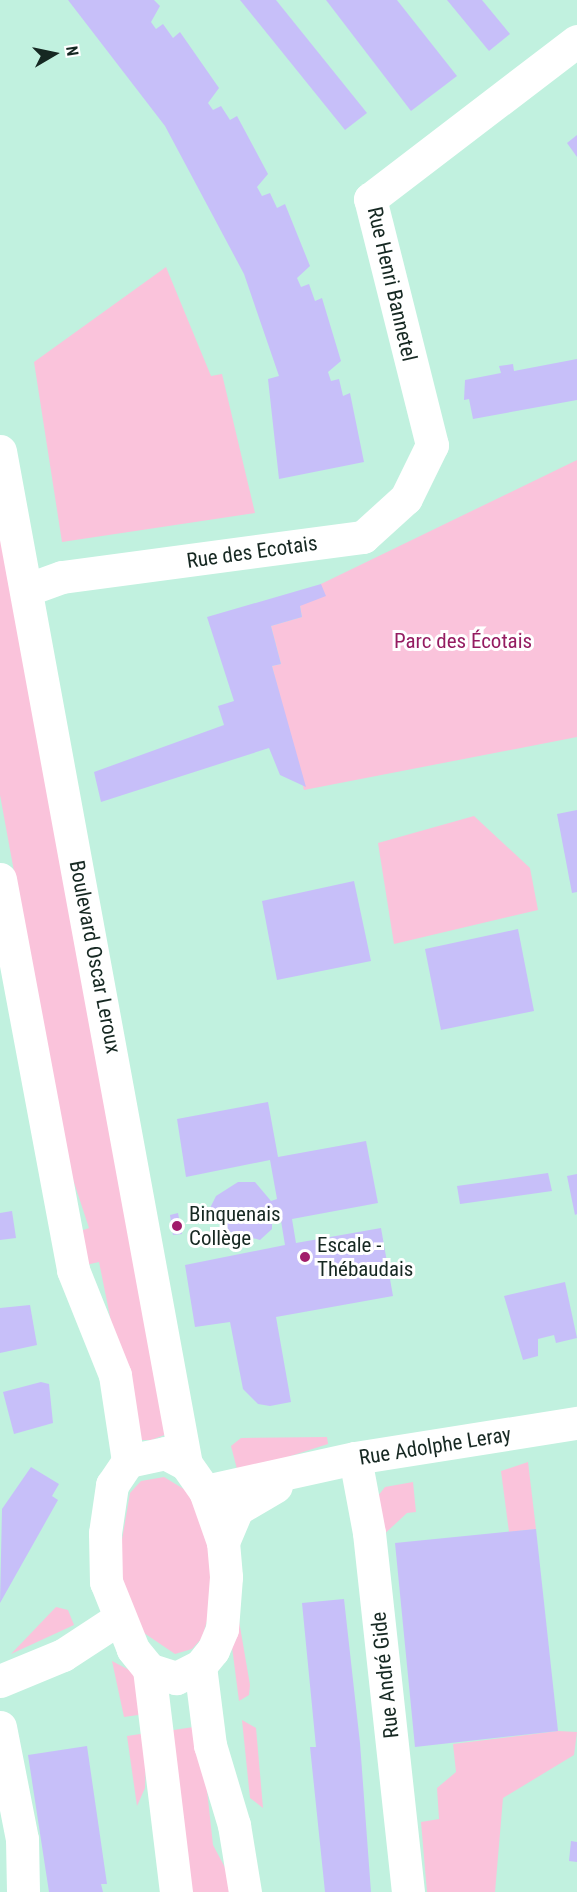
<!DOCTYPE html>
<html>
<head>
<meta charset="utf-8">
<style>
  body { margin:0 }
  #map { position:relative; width:577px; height:1892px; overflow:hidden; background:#c1f1df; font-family:"Roboto Condensed",sans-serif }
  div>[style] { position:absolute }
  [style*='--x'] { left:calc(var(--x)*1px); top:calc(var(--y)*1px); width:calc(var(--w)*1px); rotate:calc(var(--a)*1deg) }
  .green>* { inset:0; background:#fac3db }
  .building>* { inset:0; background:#c7bff9 }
  .minor>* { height:33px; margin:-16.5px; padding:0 16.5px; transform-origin:16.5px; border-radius:16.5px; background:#fff }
  .major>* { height:33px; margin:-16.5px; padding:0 16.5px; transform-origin:16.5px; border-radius:16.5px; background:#fff }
  .dots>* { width:16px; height:16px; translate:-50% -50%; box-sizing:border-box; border:3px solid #fff; border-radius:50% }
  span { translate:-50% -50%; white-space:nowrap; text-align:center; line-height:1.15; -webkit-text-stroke:6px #fff; paint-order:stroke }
  .street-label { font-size:21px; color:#162822 }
  .park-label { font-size:21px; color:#941c61 }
  .poi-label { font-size:21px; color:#162822 }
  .left { translate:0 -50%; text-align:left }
  .north { position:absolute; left:24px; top:24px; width:60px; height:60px; -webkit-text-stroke:4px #fff; paint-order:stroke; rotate:81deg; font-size:16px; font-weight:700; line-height:24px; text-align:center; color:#162822 }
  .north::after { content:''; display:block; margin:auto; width:21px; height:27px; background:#162822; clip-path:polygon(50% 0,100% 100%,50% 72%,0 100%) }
</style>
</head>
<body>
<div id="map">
  <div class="green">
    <i style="clip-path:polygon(166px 267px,211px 376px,222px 374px,255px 513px,62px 542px,34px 362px)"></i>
    <i style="clip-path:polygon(577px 460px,577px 737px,304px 790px,272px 666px,281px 664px,271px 626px,302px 617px,300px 606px,321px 584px)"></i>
    <i style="clip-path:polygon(0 495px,170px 1433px,151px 1440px,135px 1440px,99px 1262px,81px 1266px,75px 1233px,89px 1228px,67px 1161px,0 795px)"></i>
    <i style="clip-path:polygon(474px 816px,530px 868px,538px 910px,394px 944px,378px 843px)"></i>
    <i style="clip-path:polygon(327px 1437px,328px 1444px,238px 1473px,231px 1446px,241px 1438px)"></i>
    <i style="clip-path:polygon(528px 1462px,536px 1529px,509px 1532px,501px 1471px)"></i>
    <i style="clip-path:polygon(164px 1477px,187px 1491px,207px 1529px,213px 1600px,202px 1638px,192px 1649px,175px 1654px,144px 1633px,129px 1609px,118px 1563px,130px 1493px,141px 1481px)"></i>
    <i style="clip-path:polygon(413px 1482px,416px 1512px,407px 1513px,379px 1539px,374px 1501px,385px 1487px)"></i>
    <i style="clip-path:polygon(56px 1607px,68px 1610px,74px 1625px,11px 1654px)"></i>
    <i style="clip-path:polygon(238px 1615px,250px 1685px,249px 1695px,239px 1701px,232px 1647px)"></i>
    <i style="clip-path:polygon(112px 1661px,135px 1673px,145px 1714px,124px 1717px)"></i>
    <i style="clip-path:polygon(242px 1720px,256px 1728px,263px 1808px,250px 1798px)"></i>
    <i style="clip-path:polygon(200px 1726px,213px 1845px,238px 1892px,185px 1892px,167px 1731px)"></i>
    <i style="clip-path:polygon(558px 1731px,577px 1732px,574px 1755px,503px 1798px,495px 1892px,427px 1892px,421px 1822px,439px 1819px,437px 1788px,456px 1772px,453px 1744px)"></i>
    <i style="clip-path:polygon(147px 1733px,145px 1788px,137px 1806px,127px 1736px)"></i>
  </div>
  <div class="building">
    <i style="clip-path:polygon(68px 0,154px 0,160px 6px,151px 22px,156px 29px,163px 24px,173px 38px,180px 32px,219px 88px,208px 103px,213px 110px,221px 106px,230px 120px,237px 116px,268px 174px,257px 187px,262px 196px,270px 193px,277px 208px,285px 204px,310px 266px,297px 278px,301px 287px,309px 284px,315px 301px,322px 298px,341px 361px,328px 372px,331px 381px,339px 379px,343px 396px,350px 393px,364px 462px,279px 479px,268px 379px,279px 376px,244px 274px,165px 126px)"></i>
    <i style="clip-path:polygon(240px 0,276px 0,367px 113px,345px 130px)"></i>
    <i style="clip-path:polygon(326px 0,397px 0,457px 76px,411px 111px)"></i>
    <i style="clip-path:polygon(447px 0,482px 0,510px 34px,489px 51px)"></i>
    <i style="clip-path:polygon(577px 135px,577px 157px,567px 143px)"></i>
    <i style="clip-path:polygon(577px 359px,577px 400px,473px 419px,469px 399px,464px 400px,465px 380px,501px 373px,499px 366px,513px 364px,514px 371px)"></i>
    <i style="clip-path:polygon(321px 584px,326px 596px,300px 606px,302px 617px,271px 626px,281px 664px,272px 666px,306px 787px,280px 775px,269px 748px,101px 802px,94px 772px,224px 725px,218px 706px,234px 701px,207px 617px)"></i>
    <i style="clip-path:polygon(577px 810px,577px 892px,572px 893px,557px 814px)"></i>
    <i style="clip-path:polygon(354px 881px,371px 961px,277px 980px,262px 901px)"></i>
    <i style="clip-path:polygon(518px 929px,534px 1011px,441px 1030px,425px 949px)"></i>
    <i style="clip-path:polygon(268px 1102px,278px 1157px,366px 1141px,378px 1203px,292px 1219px,296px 1243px,381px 1228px,393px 1296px,276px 1317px,291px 1402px,270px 1406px,258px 1404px,243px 1389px,230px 1322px,195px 1327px,185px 1265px,285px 1245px,279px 1209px,272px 1210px,272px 1229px,260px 1240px,224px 1230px,209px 1210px,216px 1196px,238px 1182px,255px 1182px,271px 1201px,277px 1199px,270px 1160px,186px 1177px,177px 1119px)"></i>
    <i style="clip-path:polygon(548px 1173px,552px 1191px,460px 1204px,457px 1186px)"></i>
    <i style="clip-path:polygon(577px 1174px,577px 1214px,575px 1215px,567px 1176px)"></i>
    <i style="clip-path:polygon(12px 1211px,16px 1238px,0 1240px,0 1213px)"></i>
    <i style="clip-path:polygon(178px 1213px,182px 1234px,173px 1235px,170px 1215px)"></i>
    <i style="clip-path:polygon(565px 1282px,577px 1338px,556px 1343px,554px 1335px,538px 1339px,538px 1356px,523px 1360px,504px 1296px)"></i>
    <i style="clip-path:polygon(30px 1305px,37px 1345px,0 1353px,0 1308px)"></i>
    <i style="clip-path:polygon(41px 1382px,49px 1384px,53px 1423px,14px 1434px,3px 1392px)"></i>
    <i style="clip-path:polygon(31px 1467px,59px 1484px,52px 1496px,58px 1500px,0 1603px,2px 1509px)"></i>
    <i style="clip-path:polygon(536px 1529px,558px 1731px,415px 1747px,395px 1543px)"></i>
    <i style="clip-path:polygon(344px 1599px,360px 1743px,371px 1892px,325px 1892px,310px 1747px,316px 1747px,302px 1603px)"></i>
    <i style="clip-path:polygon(87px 1746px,107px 1884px,101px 1884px,103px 1892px,49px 1892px,28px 1755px)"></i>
    <i style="clip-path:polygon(571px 1841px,577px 1842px,577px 1862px,569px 1861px)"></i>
  </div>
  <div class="minor">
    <i style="--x:26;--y:590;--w:38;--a:-20"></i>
    <i style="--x:62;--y:577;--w:304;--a:-7.6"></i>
    <i style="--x:363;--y:537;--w:58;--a:-42.2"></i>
    <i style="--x:406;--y:498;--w:59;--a:-63.9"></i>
    <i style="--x:432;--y:445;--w:254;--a:-104.1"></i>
    <i style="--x:370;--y:199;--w:260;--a:-37.4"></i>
    <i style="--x:355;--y:1458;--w:76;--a:79.4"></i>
    <i style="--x:369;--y:1533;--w:361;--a:83.8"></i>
    <i style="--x:205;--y:1491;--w:154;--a:-12.4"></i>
    <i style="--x:355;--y:1458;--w:225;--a:-9"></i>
    <i style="--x:223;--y:1542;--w:36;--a:-67"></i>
    <i style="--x:237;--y:1509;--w:45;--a:-30.5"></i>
    <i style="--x:0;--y:1681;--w:68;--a:-22.4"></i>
    <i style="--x:63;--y:1655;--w:66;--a:-33.2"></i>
    <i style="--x:0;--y:1727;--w:114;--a:78.9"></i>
    <i style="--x:22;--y:1839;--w:53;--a:88.9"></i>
  </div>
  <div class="major">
    <i style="--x:0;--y:451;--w:1030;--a:79.6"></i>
    <i style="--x:0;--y:879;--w:398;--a:79.4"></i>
    <i style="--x:73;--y:1270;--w:113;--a:68.2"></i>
    <i style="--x:115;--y:1375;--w:87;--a:81.4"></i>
    <i style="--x:165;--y:1453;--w:24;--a:28"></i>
    <i style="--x:186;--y:1464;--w:33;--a:55"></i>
    <i style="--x:205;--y:1491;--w:54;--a:70.6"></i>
    <i style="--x:223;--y:1542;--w:35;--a:85"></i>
    <i style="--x:226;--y:1577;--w:52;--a:94.4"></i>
    <i style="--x:222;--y:1629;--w:23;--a:113"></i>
    <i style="--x:213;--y:1650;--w:21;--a:129"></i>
    <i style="--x:200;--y:1666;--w:27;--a:153"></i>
    <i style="--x:176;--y:1678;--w:28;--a:-162"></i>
    <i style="--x:149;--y:1669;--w:26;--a:-129"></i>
    <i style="--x:133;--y:1649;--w:72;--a:-111.9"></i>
    <i style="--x:106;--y:1582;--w:49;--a:-91.2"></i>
    <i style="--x:105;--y:1533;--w:49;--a:-81.7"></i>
    <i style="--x:112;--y:1485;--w:29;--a:-56"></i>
    <i style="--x:128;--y:1461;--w:38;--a:-12"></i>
    <i style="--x:200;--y:1666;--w:80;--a:82.8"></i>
    <i style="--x:210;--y:1745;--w:84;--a:73.3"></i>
    <i style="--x:234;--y:1825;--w:68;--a:80.7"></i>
    <i style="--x:149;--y:1669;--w:225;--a:83.1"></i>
  </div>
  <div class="dots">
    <i style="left:177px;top:1226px;background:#a11c6a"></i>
    <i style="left:305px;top:1257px;background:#a11c6a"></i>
  </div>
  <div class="street-label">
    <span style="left:392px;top:284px;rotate:77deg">Rue Henri Bannetel</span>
    <span style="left:252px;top:552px;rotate:-8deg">Rue des Ecotais</span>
    <span style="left:95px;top:957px;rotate:79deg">Boulevard Oscar Leroux</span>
    <span style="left:435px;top:1446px;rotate:-9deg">Rue Adolphe Leray</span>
    <span style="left:385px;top:1675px;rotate:-96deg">Rue André Gide</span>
  </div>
  <div class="park-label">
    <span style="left:463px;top:641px">Parc des Écotais</span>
  </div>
  <div class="poi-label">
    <span class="left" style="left:189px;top:1226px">Binquenais<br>Collège</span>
    <span class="left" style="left:317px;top:1257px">Escale -<br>Thébaudais</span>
  </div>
  <div class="north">N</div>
</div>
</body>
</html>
